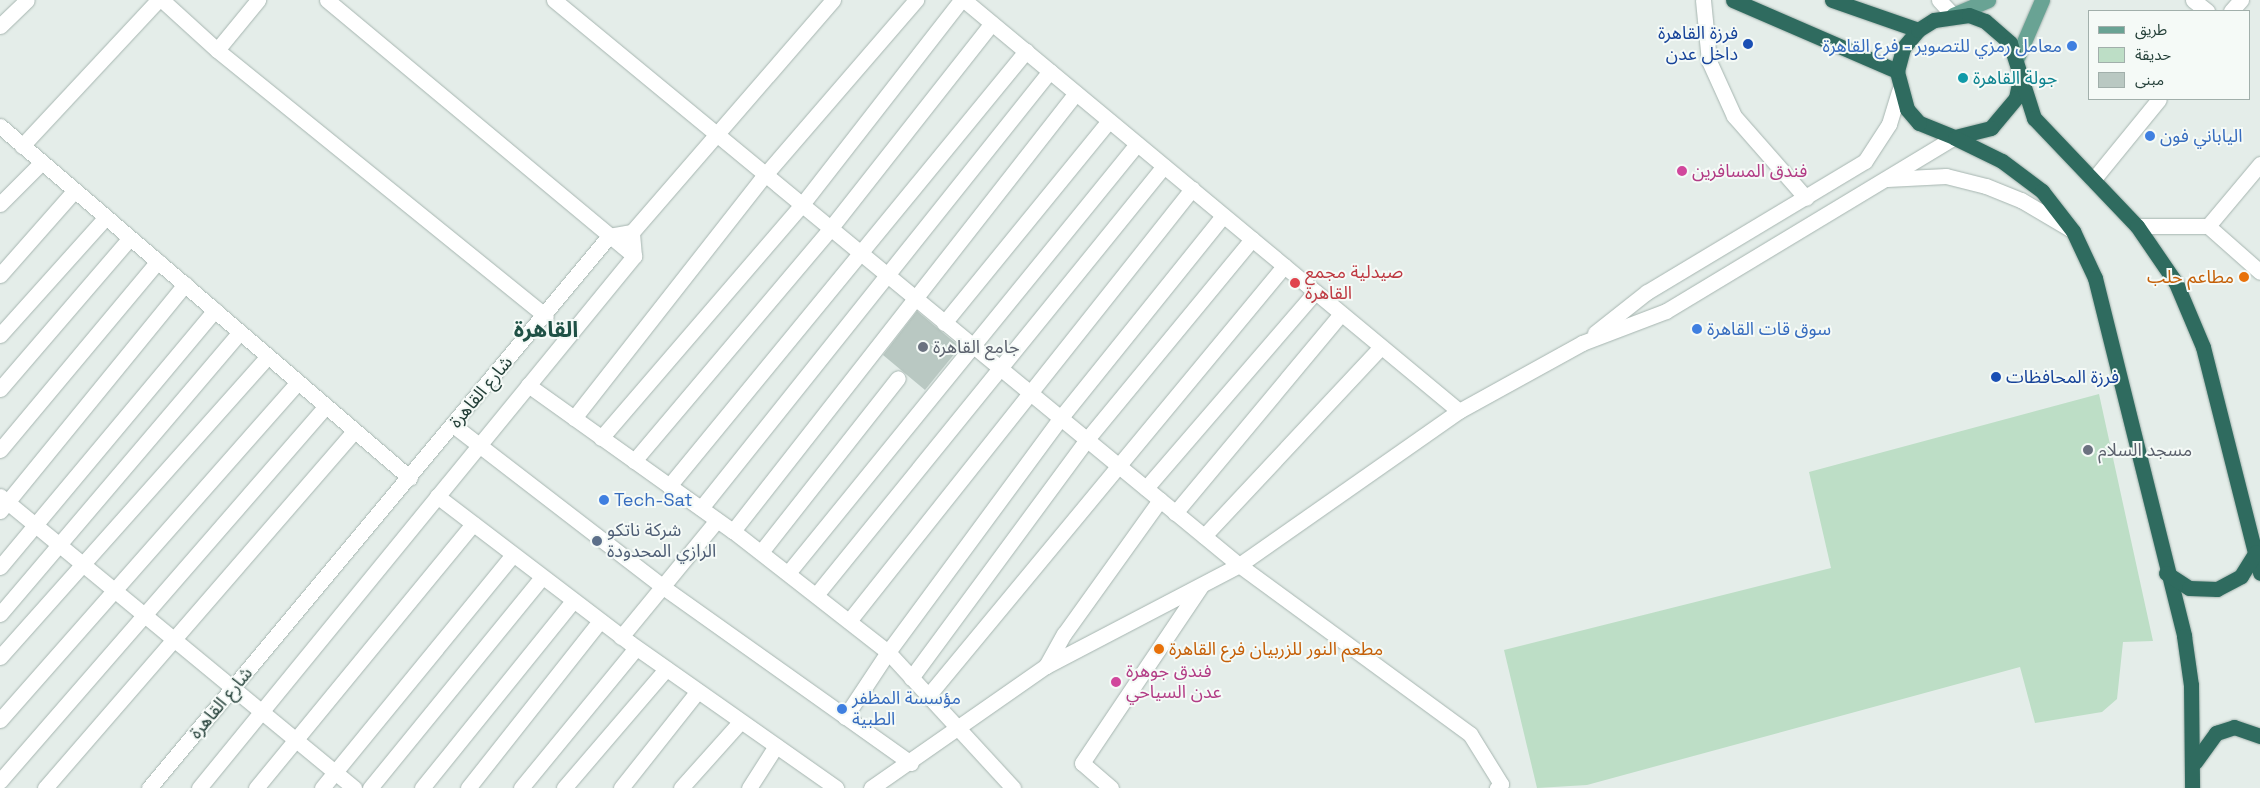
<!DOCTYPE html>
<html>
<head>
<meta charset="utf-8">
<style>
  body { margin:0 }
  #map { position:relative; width:2260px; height:788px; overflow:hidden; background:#e4ede9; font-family:"Space Grotesk","Noto Sans Arabic",sans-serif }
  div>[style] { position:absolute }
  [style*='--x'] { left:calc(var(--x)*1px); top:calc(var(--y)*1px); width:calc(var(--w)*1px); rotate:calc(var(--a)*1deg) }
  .green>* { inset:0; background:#bddec6 }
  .building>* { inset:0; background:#b9c8c2 }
  .roads { filter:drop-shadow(0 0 1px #a6b5b0) drop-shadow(0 0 1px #a6b5b0) }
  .minor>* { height:15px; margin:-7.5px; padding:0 7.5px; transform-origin:7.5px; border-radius:7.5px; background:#fff }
  .major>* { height:15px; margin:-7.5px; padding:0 7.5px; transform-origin:7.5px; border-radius:7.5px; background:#69a394 }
  .highway>* { height:15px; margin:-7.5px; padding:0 7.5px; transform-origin:7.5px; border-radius:7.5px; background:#2f6b5f }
  .dots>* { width:14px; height:14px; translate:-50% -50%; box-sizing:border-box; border:2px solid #f5faf7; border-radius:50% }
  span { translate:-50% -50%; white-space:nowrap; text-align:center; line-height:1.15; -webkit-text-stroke:4px #f5faf7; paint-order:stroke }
  .transit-label { font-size:18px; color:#164399 }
  .right { translate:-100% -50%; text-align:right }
  .left { translate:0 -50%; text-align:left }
  .shop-label { font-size:18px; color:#366cbe }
  .culture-label { font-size:18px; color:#0d838f }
  .hotel-label { font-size:18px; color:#b23c85 }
  .health-label { font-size:18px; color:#be3a42 }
  .food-label { font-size:18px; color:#c56008 }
  .worship-label { font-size:18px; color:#5b616d }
  .street-label { font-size:18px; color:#233f38 }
  .service-label { font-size:18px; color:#4e5e75 }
  .district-label { font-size:22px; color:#1f5145; font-weight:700 }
  .legend { position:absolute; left:2088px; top:10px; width:162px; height:90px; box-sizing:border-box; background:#f5faf7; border:1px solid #a1afab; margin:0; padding:6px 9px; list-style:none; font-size:15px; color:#233f38 }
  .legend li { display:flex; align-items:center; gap:10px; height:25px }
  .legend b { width:25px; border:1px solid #a1afab }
</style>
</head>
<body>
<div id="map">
  <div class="green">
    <i style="clip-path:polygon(2099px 394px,2153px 641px,2123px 642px,2117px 699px,2102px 712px,2035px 723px,2020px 667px,1587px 785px,1537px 788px,1504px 650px,1831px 568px,1809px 472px)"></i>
  </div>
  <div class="building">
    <i style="clip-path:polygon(917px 311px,960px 347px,925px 390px,883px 355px)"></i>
  </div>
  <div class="roads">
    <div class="minor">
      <i style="--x:162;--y:0;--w:74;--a:42.3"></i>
      <i style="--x:217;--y:50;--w:423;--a:39"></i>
      <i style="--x:327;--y:0;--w:400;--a:39.8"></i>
      <i style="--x:554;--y:0;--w:888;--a:39.52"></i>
      <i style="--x:1239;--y:565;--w:286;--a:36.2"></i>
      <i style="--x:1470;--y:734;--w:59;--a:58.2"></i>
      <i style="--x:1501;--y:784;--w:6;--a:135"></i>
      <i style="--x:964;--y:0;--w:643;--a:39.7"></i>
      <i style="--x:1703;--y:0;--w:61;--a:84.4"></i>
      <i style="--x:1709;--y:61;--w:60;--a:65.6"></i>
      <i style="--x:1734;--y:116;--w:109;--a:48.7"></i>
      <i style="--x:1939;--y:0;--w:21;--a:47"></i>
      <i style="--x:2193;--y:0;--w:18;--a:38"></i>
      <i style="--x:2231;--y:11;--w:15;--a:-48"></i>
      <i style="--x:0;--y:26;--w:37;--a:-44"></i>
      <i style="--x:217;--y:50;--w:65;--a:-50.6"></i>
      <i style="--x:0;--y:126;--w:540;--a:40.65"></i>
      <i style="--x:22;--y:146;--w:200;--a:-47"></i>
      <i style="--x:1887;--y:179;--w:59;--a:-2.9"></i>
      <i style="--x:1946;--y:176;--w:41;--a:14"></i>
      <i style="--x:1986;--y:186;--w:38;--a:22"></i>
      <i style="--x:2021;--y:200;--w:59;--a:30.5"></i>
      <i style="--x:2093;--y:180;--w:104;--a:-50.8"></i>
      <i style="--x:0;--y:204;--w:58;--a:-45"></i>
      <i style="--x:2137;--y:226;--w:71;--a:0"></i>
      <i style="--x:2208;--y:226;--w:69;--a:41.5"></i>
      <i style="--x:2208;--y:226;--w:81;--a:-50"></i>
      <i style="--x:632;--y:232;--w:307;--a:-49.1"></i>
      <i style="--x:0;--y:275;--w:112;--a:-48.6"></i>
      <i style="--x:944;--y:323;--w:261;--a:-50.8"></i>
      <i style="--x:1595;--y:333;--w:66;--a:-38.3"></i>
      <i style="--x:1647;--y:292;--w:254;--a:-31"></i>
      <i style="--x:1865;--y:161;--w:44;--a:-57"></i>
      <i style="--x:1889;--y:124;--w:34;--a:-73"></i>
      <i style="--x:0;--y:335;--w:157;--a:-48.1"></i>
      <i style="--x:528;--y:385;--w:252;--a:35.5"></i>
      <i style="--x:733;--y:531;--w:197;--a:38"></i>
      <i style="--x:888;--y:652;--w:185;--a:47.4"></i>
      <i style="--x:0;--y:389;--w:199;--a:-49.3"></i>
      <i style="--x:574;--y:418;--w:308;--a:-51.9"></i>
      <i style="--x:764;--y:176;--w:233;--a:-49.2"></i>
      <i style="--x:453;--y:425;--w:265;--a:37.6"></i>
      <i style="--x:663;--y:587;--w:304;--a:35.4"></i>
      <i style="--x:601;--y:438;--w:305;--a:-49.3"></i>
      <i style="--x:800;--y:207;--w:262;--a:-52.1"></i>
      <i style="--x:0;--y:450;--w:246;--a:-50.1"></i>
      <i style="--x:634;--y:461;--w:302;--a:-49.8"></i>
      <i style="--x:829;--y:230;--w:263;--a:-51.8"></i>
      <i style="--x:669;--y:486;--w:563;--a:-50.62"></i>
      <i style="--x:1146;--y:488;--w:259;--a:-49.2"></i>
      <i style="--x:0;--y:496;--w:459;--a:39.5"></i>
      <i style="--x:437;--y:496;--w:243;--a:37.3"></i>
      <i style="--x:630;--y:643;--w:252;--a:35.1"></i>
      <i style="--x:701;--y:508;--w:559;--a:-51.39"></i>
      <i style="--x:0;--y:511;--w:293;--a:-50.8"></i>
      <i style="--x:1175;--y:513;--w:259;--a:-50.2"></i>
      <i style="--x:733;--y:531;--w:556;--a:-51.94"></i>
      <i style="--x:1204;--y:536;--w:259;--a:-46.9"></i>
      <i style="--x:761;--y:552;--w:221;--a:-51.8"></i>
      <i style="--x:0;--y:567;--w:335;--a:-50.1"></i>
      <i style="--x:788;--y:573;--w:553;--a:-50.87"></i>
      <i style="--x:816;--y:595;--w:552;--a:-50.95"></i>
      <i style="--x:0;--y:614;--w:370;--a:-49.6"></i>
      <i style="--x:849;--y:621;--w:552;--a:-51.55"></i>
      <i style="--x:621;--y:637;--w:151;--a:-50.6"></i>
      <i style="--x:0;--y:657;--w:402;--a:-48.3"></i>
      <i style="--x:1046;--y:666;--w:37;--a:-61"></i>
      <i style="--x:1064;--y:634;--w:165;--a:-54.4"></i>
      <i style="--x:911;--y:678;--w:298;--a:-53.6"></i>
      <i style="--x:1088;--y:438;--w:258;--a:-50.5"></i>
      <i style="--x:927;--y:697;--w:560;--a:-50.36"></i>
      <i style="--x:845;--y:717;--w:78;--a:-56.5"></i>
      <i style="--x:888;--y:652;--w:293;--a:-53.6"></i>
      <i style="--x:1062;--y:416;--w:257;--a:-51.2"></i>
      <i style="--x:0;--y:720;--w:449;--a:-48.6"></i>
      <i style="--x:0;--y:781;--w:495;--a:-49"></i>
      <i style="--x:45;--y:788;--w:471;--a:-49.1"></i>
      <i style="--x:149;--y:788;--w:719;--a:-50.19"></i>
      <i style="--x:609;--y:236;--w:23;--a:-10"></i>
      <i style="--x:199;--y:788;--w:687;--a:-50.73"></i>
      <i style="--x:634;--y:256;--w:24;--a:-95"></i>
      <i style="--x:256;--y:788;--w:342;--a:-50.6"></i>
      <i style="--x:322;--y:788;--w:300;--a:-50.7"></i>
      <i style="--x:370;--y:788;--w:272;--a:-50.8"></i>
      <i style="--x:422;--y:788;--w:240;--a:-51.1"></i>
      <i style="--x:468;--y:788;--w:213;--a:-51.7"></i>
      <i style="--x:521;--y:788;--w:181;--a:-50.6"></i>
      <i style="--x:564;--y:788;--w:157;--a:-49.4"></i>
      <i style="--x:621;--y:788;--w:122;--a:-51.6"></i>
      <i style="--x:681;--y:788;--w:89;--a:-48.2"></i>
      <i style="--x:749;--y:788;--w:50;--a:-57.3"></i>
      <i style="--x:871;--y:788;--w:213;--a:-34.9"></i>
      <i style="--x:1046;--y:666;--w:218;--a:-27.6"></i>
      <i style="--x:1239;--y:565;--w:269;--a:-35"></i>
      <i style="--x:1459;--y:411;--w:141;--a:-28.9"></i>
      <i style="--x:1582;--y:343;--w:90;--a:-20.9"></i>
      <i style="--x:1666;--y:311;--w:336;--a:-31.1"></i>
      <i style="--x:1111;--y:788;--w:38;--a:-139"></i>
      <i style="--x:1082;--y:763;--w:213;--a:-56.1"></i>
    </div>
    <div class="major">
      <i style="--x:1953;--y:15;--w:38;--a:-23"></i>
      <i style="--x:2017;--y:58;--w:63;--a:-66.7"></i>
    </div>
    <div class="highway">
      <i style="--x:1733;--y:0;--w:179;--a:23.4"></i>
      <i style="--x:1832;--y:0;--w:91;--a:19.2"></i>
      <i style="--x:2020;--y:79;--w:19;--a:102"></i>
      <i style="--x:2016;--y:98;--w:39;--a:130"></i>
      <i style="--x:1991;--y:128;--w:38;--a:166"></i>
      <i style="--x:1954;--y:137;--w:38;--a:-158"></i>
      <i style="--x:1919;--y:123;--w:18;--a:-131"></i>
      <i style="--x:1907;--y:109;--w:39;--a:-105"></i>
      <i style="--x:1897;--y:71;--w:24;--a:-75"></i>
      <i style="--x:1903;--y:48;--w:23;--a:-50"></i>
      <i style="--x:1918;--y:30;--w:19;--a:-32"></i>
      <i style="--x:1934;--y:20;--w:35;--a:-8"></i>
      <i style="--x:1969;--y:15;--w:17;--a:21"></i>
      <i style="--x:1985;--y:21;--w:33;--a:41"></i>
      <i style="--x:2010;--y:43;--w:79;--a:72.3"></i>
      <i style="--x:2034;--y:118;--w:149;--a:46.4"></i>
      <i style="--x:2137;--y:226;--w:69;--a:55.6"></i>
      <i style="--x:2176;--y:283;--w:69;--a:67.1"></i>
      <i style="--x:2203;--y:347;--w:233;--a:75.8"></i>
      <i style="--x:1955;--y:138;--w:52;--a:26.1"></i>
      <i style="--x:2002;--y:161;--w:50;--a:36.9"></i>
      <i style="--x:2042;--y:191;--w:51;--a:52.2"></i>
      <i style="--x:2073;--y:231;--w:52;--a:64.9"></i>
      <i style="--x:2095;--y:278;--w:369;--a:76"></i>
      <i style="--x:2184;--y:636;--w:49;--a:81.9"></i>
      <i style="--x:2191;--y:685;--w:103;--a:89.4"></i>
      <i style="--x:2166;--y:573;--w:27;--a:33"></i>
      <i style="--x:2189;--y:588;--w:28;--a:2"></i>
      <i style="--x:2217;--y:589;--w:27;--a:-28"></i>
      <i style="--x:2241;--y:576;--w:28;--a:-58"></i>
      <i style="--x:2195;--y:762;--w:36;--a:-54"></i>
      <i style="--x:2216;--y:733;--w:19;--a:-18"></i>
      <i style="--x:2234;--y:727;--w:28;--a:19"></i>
    </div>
  </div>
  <div class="dots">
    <i style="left:1748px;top:44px;background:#1a4fb4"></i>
    <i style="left:2072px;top:46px;background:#3f7fe0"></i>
    <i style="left:1963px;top:78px;background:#0f9aa8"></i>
    <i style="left:2150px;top:136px;background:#3f7fe0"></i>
    <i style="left:1682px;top:171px;background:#d1479c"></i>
    <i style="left:2244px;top:277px;background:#e8710a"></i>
    <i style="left:1295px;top:283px;background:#e0444e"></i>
    <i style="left:1697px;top:329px;background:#3f7fe0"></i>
    <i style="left:923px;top:347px;background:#6b7280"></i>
    <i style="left:1996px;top:377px;background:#1a4fb4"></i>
    <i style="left:2088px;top:450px;background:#6b7280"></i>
    <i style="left:604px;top:500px;background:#3f7fe0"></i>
    <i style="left:597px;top:541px;background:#5c6f8a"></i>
    <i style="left:1159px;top:649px;background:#e8710a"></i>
    <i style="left:1116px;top:682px;background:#d1479c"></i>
    <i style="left:842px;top:709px;background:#3f7fe0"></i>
  </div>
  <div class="transit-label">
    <span class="right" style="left:1738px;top:44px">فرزة القاهرة<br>داخل عدن</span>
    <span class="left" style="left:2006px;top:377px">فرزة المحافظات</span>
  </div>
  <div class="shop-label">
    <span class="right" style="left:2062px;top:46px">معامل رمزي للتصوير - فرع القاهرة</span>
    <span class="left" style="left:2160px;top:136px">الياباني فون</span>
    <span class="left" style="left:1707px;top:329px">سوق قات القاهرة</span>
    <span class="left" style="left:614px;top:500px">Tech-Sat</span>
    <span class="left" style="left:852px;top:709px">مؤسسة المظفر<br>الطبية</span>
  </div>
  <div class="culture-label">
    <span class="left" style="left:1973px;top:78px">جولة القاهرة</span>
  </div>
  <div class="hotel-label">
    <span class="left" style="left:1692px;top:171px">فندق المسافرين</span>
    <span class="left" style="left:1126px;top:682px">فندق جوهرة<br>عدن السياحي</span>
  </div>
  <div class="health-label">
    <span class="left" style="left:1305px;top:283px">صيدلية مجمع<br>القاهرة</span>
  </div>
  <div class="food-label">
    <span class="right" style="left:2234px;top:277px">مطاعم حلب</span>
    <span class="left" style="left:1169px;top:649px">مطعم النور للزربيان فرع القاهرة</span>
  </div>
  <div class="worship-label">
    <span class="left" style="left:933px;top:347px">جامع القاهرة</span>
    <span class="left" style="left:2098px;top:450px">مسجد السلام</span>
  </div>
  <div class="street-label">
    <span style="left:481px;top:392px;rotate:-50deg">شارع القاهرة</span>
    <span style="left:221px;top:703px;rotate:-50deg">شارع القاهرة</span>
  </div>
  <div class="service-label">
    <span class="left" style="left:607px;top:541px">شركة ناتكو<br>الرازي المحدودة</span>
  </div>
  <div class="district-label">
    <span style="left:546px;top:330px">القاهرة</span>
  </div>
  <ul class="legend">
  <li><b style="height:6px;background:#69a394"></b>طريق</li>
  <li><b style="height:14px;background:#bddec6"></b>حديقة</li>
  <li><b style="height:14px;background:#b9c8c2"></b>مبنى</li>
  </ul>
</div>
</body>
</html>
